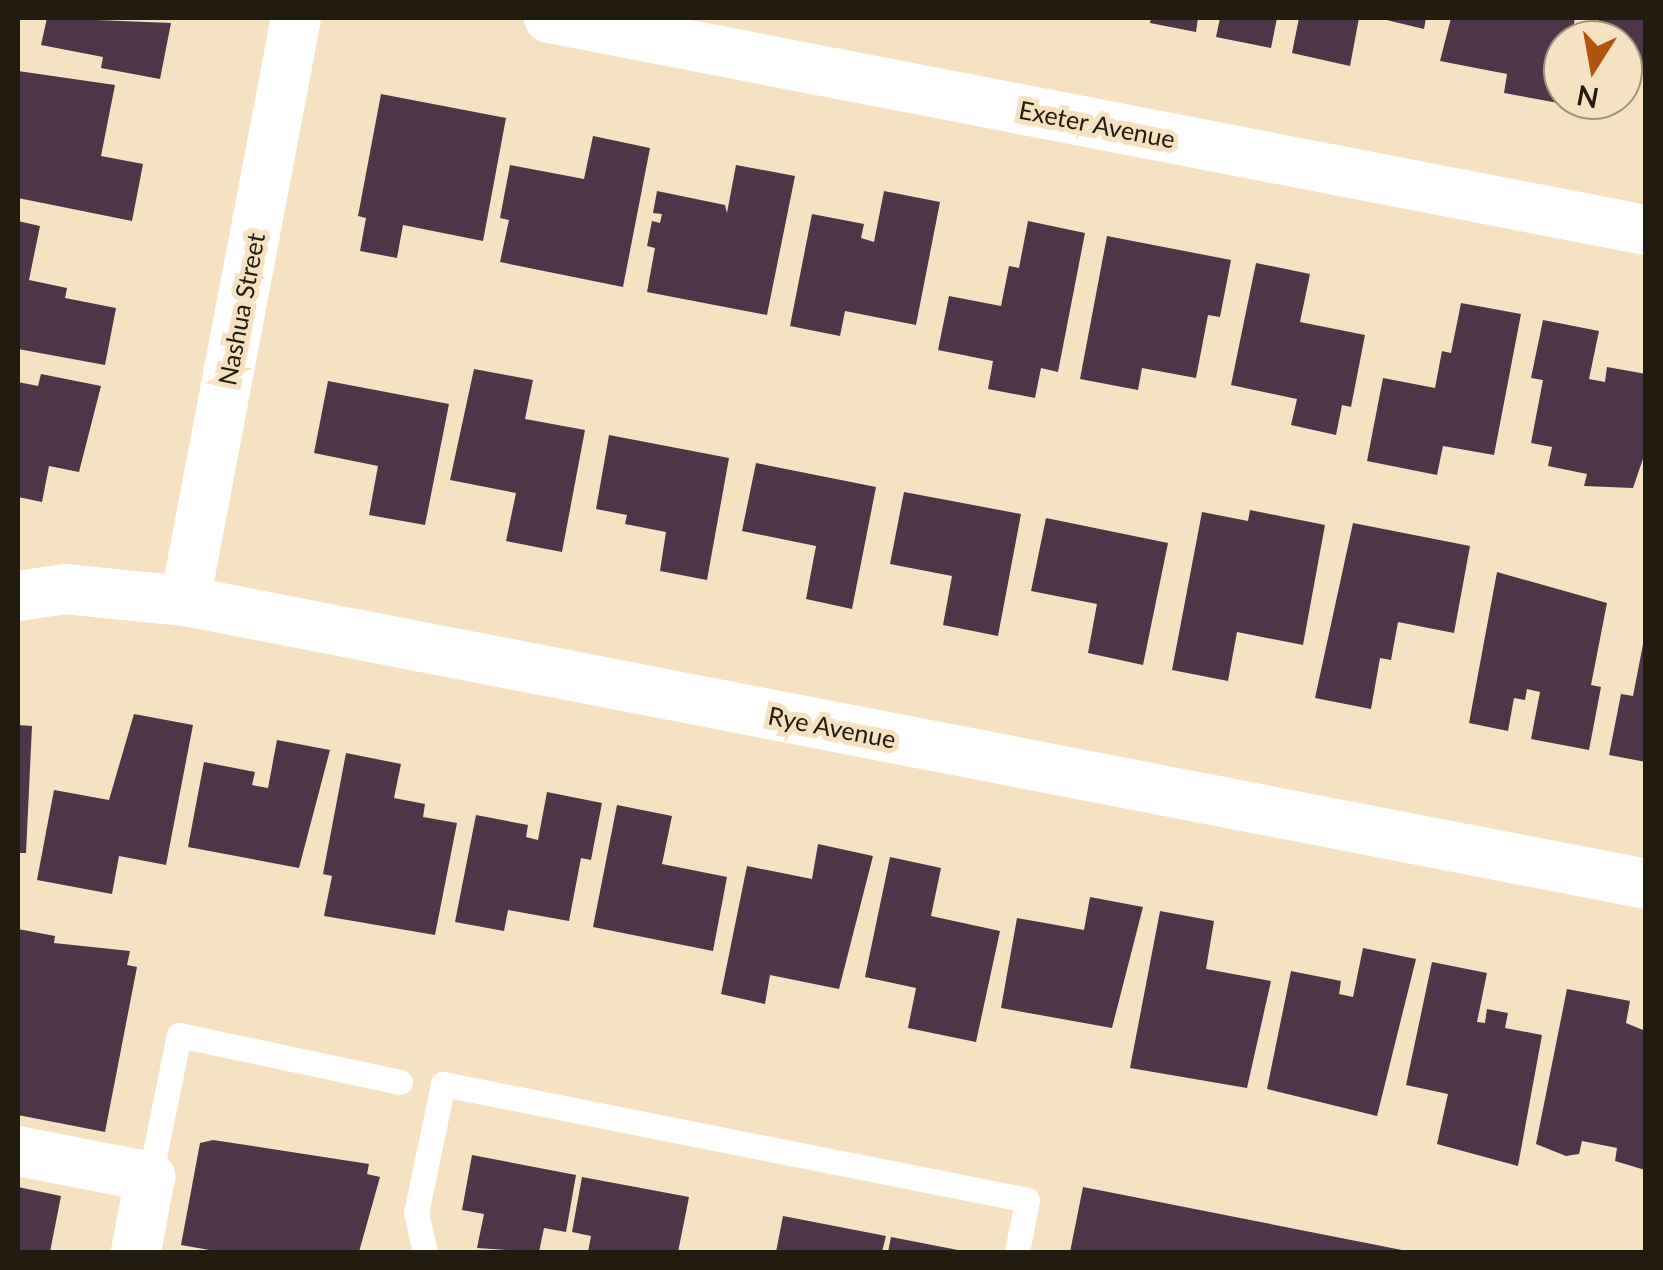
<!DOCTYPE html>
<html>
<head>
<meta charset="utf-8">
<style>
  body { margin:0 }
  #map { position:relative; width:1663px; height:1270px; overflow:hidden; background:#f4e2c2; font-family:Lato,sans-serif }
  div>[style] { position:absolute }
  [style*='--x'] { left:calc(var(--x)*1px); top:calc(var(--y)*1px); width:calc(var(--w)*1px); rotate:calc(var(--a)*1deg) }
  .building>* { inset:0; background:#4d3648 }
  .service>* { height:25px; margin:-12.5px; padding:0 12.5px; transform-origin:12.5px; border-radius:12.5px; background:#fff }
  .minor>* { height:50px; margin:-25px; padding:0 25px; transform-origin:25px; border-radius:25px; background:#fff }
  span { translate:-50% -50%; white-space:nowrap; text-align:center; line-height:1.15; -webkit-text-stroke:10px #f4e2c2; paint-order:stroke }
  .street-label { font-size:25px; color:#221c10 }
  .frame { position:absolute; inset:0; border:20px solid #221c10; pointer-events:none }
  .north { position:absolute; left:1543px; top:20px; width:100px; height:100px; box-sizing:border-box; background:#f4e2c2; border:2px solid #a0937b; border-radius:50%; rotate:191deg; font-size:28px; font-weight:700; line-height:40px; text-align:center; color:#221c10 }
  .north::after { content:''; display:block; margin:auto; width:35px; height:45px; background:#b35310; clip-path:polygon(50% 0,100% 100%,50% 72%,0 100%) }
</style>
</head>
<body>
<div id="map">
  <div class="building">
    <i style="clip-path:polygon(47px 18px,171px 23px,160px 79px,101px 68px,103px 57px,41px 45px)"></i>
    <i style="clip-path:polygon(1151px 18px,1198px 18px,1196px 32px,1150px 23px)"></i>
    <i style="clip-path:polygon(1220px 18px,1277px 18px,1271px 48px,1216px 37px)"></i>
    <i style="clip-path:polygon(1299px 18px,1359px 18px,1350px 66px,1292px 53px)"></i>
    <i style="clip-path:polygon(1378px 18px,1426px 18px,1424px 29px)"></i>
    <i style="clip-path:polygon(1451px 18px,1575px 18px,1571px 40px,1563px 40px,1564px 104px,1504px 93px,1507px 74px,1440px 61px)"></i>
    <i style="clip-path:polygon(1599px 18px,1646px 18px,1646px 68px,1623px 64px,1623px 40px,1595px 40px)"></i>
    <i style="clip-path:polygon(18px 71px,115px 85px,101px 156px,143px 164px,132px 221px,18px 198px)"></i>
    <i style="clip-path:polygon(381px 94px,506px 118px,483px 241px,403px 225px,397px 258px,360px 251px,366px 218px,358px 216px)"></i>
    <i style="clip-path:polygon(593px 136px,650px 148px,623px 287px,500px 262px,509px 220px,500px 218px,510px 165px,584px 179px)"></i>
    <i style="clip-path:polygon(736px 165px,795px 176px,767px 315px,647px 292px,655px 248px,647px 246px,652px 221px,660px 223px,662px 214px,653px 213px,657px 191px,725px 205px,727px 213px)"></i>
    <i style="clip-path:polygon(884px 191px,940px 202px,916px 325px,845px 311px,840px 336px,790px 326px,812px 214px,864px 224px,861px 238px,874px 242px)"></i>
    <i style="clip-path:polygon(18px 221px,40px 226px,29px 280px,67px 288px,65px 298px,116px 308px,105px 365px,18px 349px)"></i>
    <i style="clip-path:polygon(1028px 221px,1085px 233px,1058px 372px,1041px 368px,1035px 398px,988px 389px,993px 361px,938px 350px,949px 296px,1001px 306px,1009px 266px,1019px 268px)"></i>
    <i style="clip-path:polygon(1107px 236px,1231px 260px,1220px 317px,1208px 315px,1196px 378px,1142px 368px,1138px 390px,1080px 379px)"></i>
    <i style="clip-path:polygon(1256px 263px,1310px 274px,1300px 322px,1365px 335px,1351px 407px,1342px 405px,1336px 435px,1291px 425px,1297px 399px,1231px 385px)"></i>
    <i style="clip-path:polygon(1461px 303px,1521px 314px,1494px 455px,1443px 446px,1437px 475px,1367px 461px,1383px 378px,1435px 388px,1442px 351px,1451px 353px)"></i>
    <i style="clip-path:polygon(1543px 320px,1599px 331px,1589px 379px,1605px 382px,1607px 367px,1646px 374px,1646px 450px,1633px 488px,1584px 486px,1587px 474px,1548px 466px,1552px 447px,1531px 443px,1543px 380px,1531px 378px)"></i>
    <i style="clip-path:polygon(474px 369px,533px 380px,525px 419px,585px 430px,562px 552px,506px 541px,516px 493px,450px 480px)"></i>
    <i style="clip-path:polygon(41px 374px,101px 386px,79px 472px,49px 466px,42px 502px,18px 497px,18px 382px,38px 386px)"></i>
    <i style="clip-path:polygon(328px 381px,449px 404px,425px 525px,369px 515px,378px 466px,314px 453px)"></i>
    <i style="clip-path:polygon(609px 435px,729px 458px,707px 580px,660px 571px,666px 532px,625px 524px,627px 515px,596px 509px)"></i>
    <i style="clip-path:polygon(756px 463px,876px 487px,852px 609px,806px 599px,816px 546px,742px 531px)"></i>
    <i style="clip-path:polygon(904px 492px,1021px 514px,998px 636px,943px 625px,952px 576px,890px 564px)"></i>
    <i style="clip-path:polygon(1250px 510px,1325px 525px,1303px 645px,1237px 632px,1228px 681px,1172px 670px,1202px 512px,1248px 521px)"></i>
    <i style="clip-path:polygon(1046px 518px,1168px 543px,1143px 665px,1088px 653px,1097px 604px,1031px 591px)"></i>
    <i style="clip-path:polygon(1353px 523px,1470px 546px,1454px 633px,1398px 622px,1391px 660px,1380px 658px,1371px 709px,1315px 698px)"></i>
    <i style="clip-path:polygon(1497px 572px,1607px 603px,1591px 685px,1601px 687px,1589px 750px,1531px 739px,1540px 692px,1527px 689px,1525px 700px,1514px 698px,1508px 731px,1469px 723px)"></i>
    <i style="clip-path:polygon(1644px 639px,1646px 639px,1646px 762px,1609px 755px,1621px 694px,1633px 696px)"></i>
    <i style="clip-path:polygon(134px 714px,193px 725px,166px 865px,119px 856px,112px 894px,37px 880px,54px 790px,109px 800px)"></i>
    <i style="clip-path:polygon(18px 725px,32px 726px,26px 853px,18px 853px)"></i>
    <i style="clip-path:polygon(277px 740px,330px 750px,299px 868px,188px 847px,204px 762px,255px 772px,252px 785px,268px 788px)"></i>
    <i style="clip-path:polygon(346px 753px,401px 764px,394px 798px,425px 804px,423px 817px,457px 823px,435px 935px,324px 916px,332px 876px,323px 874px)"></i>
    <i style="clip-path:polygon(547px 792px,602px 803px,591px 860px,581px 858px,569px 921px,508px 910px,504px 931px,455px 922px,476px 815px,528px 825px,526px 837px,538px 840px)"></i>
    <i style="clip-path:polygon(617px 805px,672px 816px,662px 864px,727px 877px,713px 951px,593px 927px)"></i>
    <i style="clip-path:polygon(818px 844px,873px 856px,839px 989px,770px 975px,765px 1004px,721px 994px,747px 866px,812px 879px)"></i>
    <i style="clip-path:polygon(890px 857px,941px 868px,931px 916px,1000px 931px,976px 1042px,908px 1028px,916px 988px,865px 977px)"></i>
    <i style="clip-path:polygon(1090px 897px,1143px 907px,1112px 1028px,1001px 1008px,1017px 918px,1084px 930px)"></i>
    <i style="clip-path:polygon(1160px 911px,1214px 921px,1206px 969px,1271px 981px,1247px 1088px,1130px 1068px)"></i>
    <i style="clip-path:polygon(18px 929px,55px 936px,54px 943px,130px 951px,127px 965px,137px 967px,105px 1132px,18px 1115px)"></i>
    <i style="clip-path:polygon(1363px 948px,1416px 959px,1377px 1116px,1267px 1089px,1291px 971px,1341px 981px,1339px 994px,1353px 997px)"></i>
    <i style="clip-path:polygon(1432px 962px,1487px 973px,1477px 1022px,1485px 1023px,1487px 1009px,1508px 1013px,1505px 1028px,1542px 1035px,1518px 1166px,1437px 1144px,1448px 1094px,1406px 1085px)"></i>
    <i style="clip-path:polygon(1567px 989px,1630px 1001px,1626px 1023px,1643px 1030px,1645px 1170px,1615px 1161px,1617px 1148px,1582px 1141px,1579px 1154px,1566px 1156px,1536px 1144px)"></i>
    <i style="clip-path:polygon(213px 1140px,369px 1164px,367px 1174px,380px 1177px,359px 1252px,221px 1252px,181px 1245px,200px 1143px)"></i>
    <i style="clip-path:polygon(472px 1155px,576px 1175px,566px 1232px,544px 1228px,539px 1252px,477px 1248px,484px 1214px,462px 1210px)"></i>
    <i style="clip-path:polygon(582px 1177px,689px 1197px,678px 1252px,588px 1252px,591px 1236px,572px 1232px)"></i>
    <i style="clip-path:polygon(18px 1187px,61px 1196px,50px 1252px,18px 1252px)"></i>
    <i style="clip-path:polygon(1083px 1187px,1407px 1251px,1407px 1252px,1070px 1252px)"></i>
    <i style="clip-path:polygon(783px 1216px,886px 1236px,882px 1252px,776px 1252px)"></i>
    <i style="clip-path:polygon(891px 1237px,963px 1251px,963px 1252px,888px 1252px)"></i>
  </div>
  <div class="service">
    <i style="--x:150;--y:1177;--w:145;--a:-78.5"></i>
    <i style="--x:179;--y:1035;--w:226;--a:12"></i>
    <i style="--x:425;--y:1252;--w:40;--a:-103"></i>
    <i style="--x:416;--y:1213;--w:132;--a:-78.2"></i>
    <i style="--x:443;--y:1084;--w:595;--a:11.23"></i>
    <i style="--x:1027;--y:1200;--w:53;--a:100.9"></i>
  </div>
  <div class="minor">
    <i style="--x:549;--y:18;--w:1117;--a:10.94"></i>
    <i style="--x:18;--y:596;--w:48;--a:-8.5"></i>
    <i style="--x:65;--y:589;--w:121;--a:5.7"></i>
    <i style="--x:185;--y:601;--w:1488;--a:10.96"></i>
    <i style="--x:185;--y:601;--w:593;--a:-79.22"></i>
    <i style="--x:18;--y:1151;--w:135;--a:11.1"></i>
    <i style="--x:150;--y:1177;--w:76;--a:100.6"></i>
  </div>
  <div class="street-label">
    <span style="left:1097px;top:124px;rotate:11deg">Exeter Avenue</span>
    <span style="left:241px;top:309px;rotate:-79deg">Nashua Street</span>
    <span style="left:832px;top:727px;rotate:11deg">Rye Avenue</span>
  </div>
  <div class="frame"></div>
  <div class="north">N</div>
</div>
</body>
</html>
